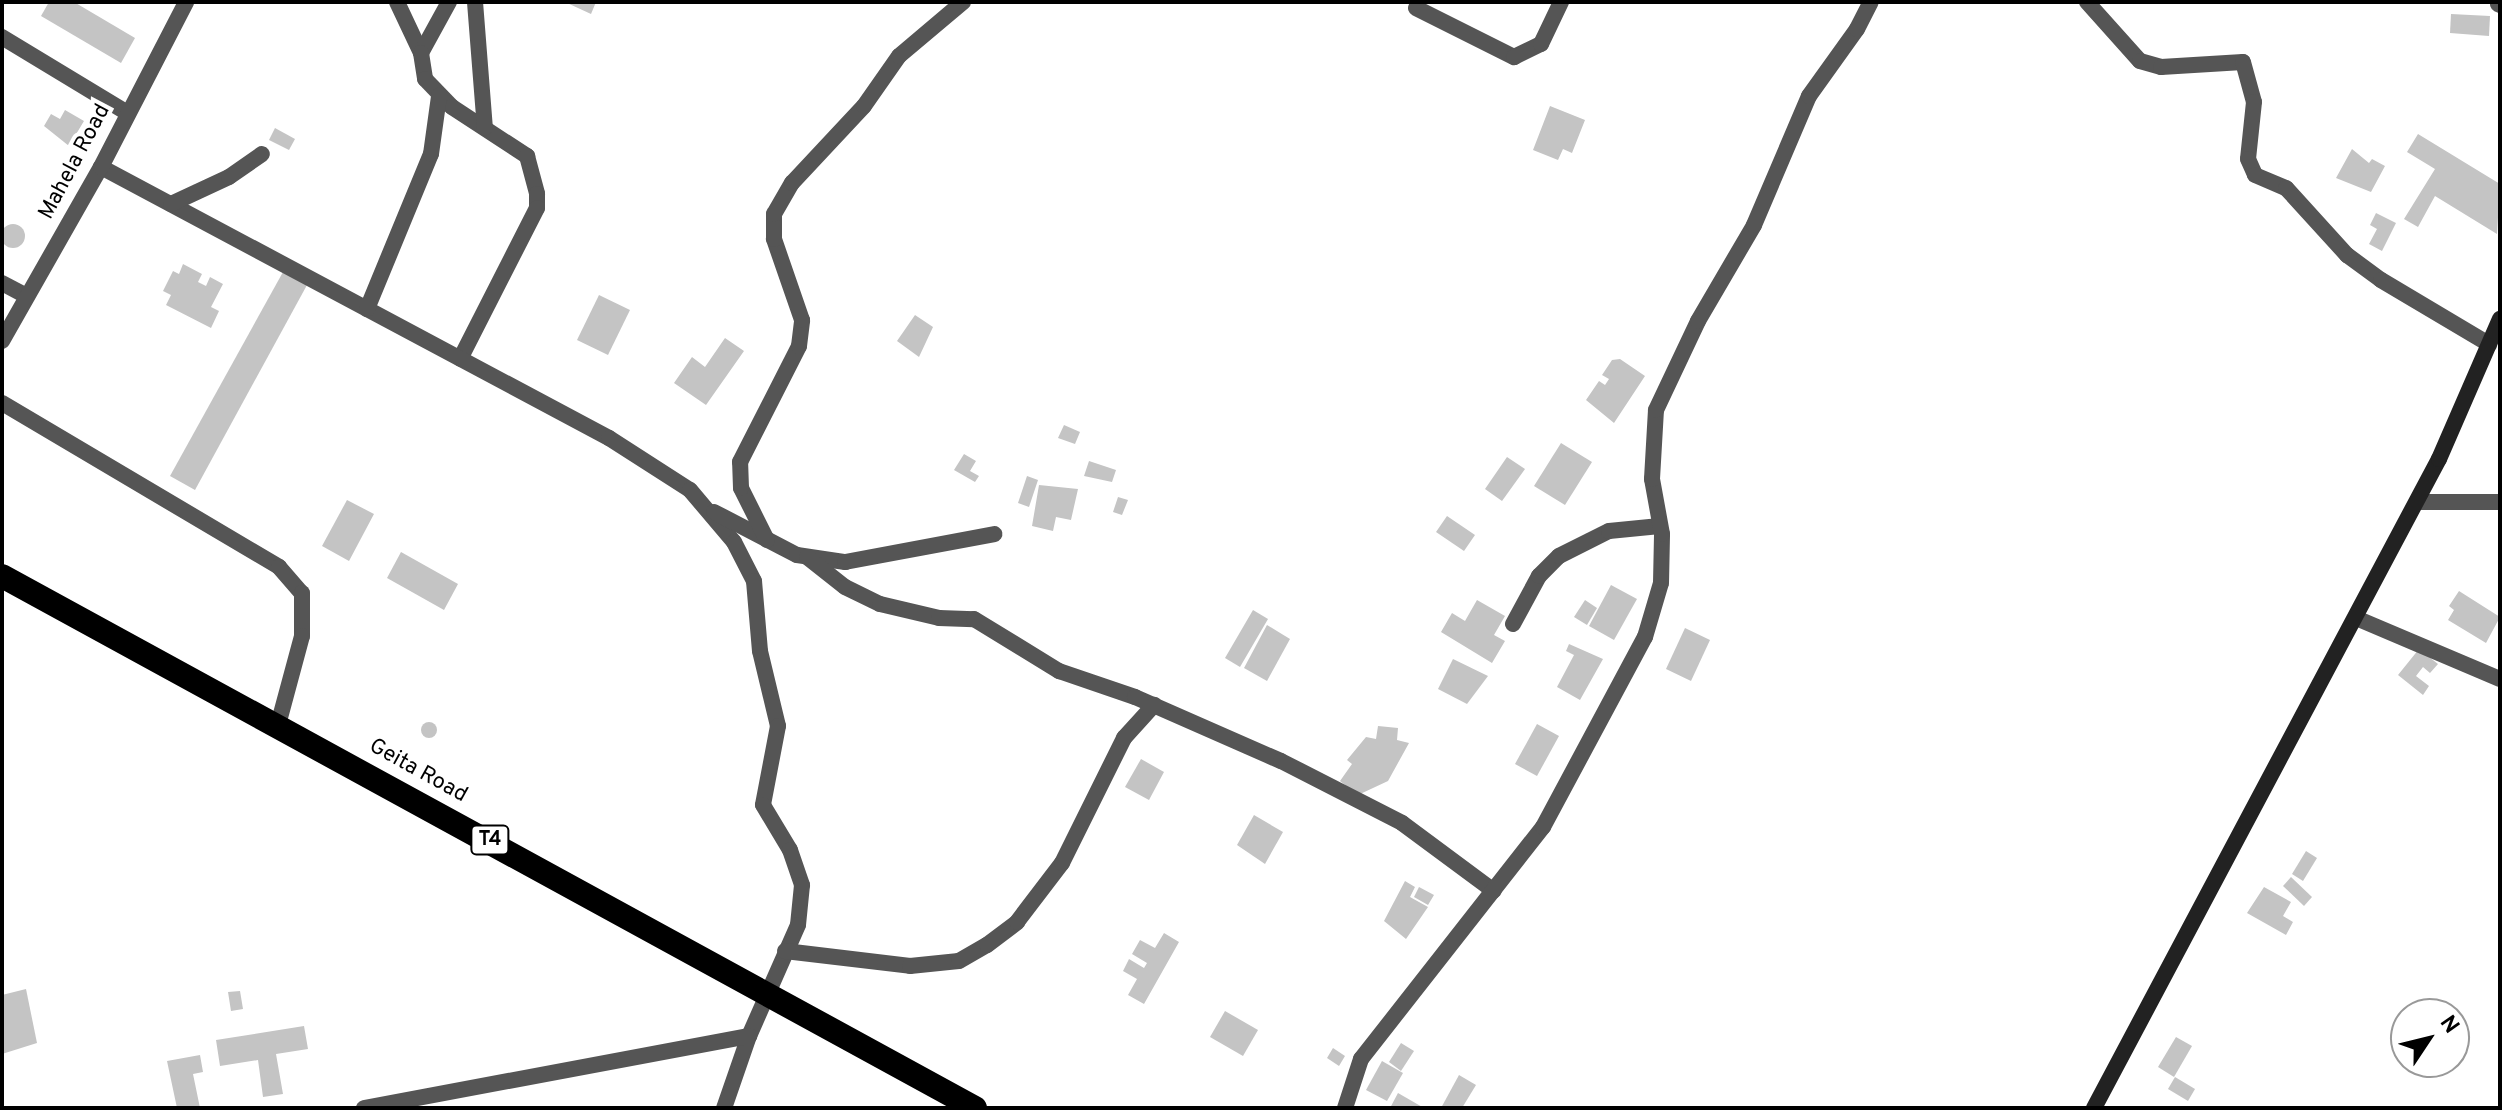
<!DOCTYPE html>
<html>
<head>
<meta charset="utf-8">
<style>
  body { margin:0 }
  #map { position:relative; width:2502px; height:1110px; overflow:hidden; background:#fff; font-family:Overpass,sans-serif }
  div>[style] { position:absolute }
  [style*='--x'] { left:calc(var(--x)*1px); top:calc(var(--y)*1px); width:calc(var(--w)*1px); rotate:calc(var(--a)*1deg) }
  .building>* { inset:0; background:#c4c4c4 }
  .round { border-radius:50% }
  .street>* { height:16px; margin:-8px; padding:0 8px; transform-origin:8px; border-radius:8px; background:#555 }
  .secondary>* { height:16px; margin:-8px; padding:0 8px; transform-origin:8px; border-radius:8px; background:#222 }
  .highway>* { height:24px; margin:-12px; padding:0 12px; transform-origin:12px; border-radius:12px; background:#000 }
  span { translate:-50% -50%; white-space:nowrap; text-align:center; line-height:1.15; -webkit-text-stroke:8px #fff; paint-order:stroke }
  .shield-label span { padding:2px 6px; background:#fff; border:2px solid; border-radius:6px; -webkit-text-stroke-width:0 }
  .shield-label { font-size:20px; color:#000; font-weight:700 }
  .street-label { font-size:22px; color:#000 }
  .frame { position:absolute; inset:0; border:4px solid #000; pointer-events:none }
  .north { position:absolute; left:2390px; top:998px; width:80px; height:80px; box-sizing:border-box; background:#fff; border:2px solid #999; border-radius:50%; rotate:55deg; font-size:22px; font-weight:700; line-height:32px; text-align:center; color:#000 }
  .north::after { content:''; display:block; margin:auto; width:28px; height:36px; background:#000; clip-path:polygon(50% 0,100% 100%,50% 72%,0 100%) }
</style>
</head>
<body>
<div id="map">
  <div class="building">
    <i style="clip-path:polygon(49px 2px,74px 2px,135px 38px,121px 63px,41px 16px)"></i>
    <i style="clip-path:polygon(565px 2px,596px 2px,591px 14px)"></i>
    <i style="clip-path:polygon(2451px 14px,2490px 16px,2489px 36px,2450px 33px)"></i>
    <i style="clip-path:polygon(1550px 106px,1585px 120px,1572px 153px,1563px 149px,1558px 160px,1533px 150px)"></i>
    <i style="clip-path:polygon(65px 110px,84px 121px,69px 146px,44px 126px,51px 114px,60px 119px)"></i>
    <i style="clip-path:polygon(275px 128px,295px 139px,289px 150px,269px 140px)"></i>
    <i style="clip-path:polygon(2418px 134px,2500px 184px,2497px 234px,2435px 196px,2418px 227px,2404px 219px,2435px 169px,2407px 152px)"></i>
    <i style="clip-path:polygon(2352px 149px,2369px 163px,2372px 159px,2385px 166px,2371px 192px,2336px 178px)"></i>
    <i style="clip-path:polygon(2376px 213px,2396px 223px,2382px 251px,2369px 244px,2377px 229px,2370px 225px)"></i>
    <i class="round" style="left:1px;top:224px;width:24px;height:24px"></i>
    <i style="clip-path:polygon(183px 264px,202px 274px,198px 282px,206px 286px,210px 277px,223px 284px,211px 307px,219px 311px,211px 328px,166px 305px,171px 295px,163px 291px,173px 271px,179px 274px)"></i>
    <i style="clip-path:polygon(283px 272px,307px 285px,195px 490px,170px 476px)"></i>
    <i style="clip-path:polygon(599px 295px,630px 310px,608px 355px,577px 340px)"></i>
    <i style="clip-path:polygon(915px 315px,933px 327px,919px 357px,897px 341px)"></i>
    <i style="clip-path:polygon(725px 338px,744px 351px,706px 405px,674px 383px,692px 357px,705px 367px)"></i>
    <i style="clip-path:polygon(1620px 359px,1645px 376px,1614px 423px,1586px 400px,1599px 381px,1605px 385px,1609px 379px,1602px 375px,1612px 360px)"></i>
    <i style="clip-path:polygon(1064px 425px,1080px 432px,1075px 444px,1058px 438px)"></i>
    <i style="clip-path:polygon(1561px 443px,1592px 462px,1565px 505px,1534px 486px)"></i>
    <i style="clip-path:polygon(964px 454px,976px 461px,970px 471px,979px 476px,975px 482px,954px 470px)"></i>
    <i style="clip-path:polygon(1507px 457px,1525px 469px,1502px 501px,1485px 489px)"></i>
    <i style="clip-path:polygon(1089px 461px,1116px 470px,1112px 482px,1084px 476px)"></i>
    <i style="clip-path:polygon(1027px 476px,1038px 480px,1029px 507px,1018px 503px)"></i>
    <i style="clip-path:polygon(1039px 485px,1078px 489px,1071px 520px,1056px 517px,1053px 531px,1032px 526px)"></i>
    <i style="clip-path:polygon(1118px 497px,1128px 500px,1122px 515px,1113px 512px)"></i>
    <i style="clip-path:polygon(347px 500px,374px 514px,349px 561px,322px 546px)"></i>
    <i style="clip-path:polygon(1447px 516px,1475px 535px,1464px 551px,1436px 532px)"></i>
    <i style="clip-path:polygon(401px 552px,458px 584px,444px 610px,387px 578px)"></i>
    <i style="clip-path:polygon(1611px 585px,1637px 599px,1614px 640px,1589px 626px)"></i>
    <i style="clip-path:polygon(2459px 591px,2500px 617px,2486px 643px,2448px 620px,2454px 610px,2449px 606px)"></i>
    <i style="clip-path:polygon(1477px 600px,1505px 616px,1494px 635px,1505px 641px,1492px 663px,1441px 632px,1452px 613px,1465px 621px)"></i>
    <i style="clip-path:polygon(1585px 600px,1597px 608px,1587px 625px,1574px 617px)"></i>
    <i style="clip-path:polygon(1253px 610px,1268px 619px,1240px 667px,1225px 658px)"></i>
    <i style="clip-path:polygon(1267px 625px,1290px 639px,1267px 681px,1244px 668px)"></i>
    <i style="clip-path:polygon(1685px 628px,1710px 640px,1691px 681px,1666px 669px)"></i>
    <i style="clip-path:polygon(1569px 644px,1603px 659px,1580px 700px,1557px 687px,1574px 655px,1566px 651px)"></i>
    <i style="clip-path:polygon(2419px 649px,2438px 664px,2430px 673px,2423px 667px,2416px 676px,2429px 686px,2423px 695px,2398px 675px)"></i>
    <i style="clip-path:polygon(1453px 659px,1488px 676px,1467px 704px,1438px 689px)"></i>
    <i class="round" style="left:421px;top:722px;width:16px;height:16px"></i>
    <i style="clip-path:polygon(1537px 724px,1559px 736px,1537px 776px,1515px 764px)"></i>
    <i style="clip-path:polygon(1378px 726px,1398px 728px,1397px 740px,1409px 743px,1388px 781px,1358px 795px,1340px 781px,1352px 764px,1347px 760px,1366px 737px,1376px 739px)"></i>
    <i style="clip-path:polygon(1141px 759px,1164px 772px,1149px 800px,1125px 787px)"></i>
    <i style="clip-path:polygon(1254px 815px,1283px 832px,1265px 864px,1237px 845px)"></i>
    <i style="clip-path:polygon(2306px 851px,2317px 858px,2303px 881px,2292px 874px)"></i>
    <i style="clip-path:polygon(2291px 877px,2312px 897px,2304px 906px,2283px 886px)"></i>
    <i style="clip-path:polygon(1405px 881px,1415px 887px,1410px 897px,1428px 907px,1406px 939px,1384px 921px)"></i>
    <i style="clip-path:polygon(1419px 887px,1434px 895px,1428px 905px,1414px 897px)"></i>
    <i style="clip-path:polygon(2264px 887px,2291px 902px,2283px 916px,2293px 922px,2286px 935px,2247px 913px)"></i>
    <i style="clip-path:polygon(1164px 933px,1179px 942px,1144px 1004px,1128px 995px,1137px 979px,1123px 971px,1129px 959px,1144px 968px,1147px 963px,1132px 954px,1140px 940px,1155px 948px)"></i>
    <i style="clip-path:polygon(26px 989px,37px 1043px,2px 1054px,2px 995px)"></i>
    <i style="clip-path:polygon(240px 991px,243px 1009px,231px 1011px,228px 992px)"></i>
    <i style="clip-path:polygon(1225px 1011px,1258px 1030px,1243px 1056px,1210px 1037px)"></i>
    <i style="clip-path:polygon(304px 1026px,308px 1049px,276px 1054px,283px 1094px,263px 1097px,258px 1060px,220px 1066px,216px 1040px)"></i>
    <i style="clip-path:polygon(2176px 1037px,2192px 1046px,2174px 1077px,2158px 1067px)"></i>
    <i style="clip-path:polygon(1401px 1043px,1414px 1051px,1401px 1071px,1389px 1062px)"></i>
    <i style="clip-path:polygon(1333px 1048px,1345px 1056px,1339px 1066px,1327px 1058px)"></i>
    <i style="clip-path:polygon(200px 1055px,203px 1072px,193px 1074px,200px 1108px,177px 1108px,167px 1061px)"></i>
    <i style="clip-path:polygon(1382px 1061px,1403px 1073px,1387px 1101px,1366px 1090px)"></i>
    <i style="clip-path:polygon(1459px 1075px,1476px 1085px,1462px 1108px,1441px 1108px)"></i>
    <i style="clip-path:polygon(2175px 1077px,2195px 1089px,2188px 1101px,2168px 1089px)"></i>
    <i style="clip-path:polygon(1398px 1093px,1424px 1108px,1390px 1108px)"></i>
  </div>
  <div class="street">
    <i style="--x:397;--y:2;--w:56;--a:64.8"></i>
    <i style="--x:449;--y:2;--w:58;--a:118.8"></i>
    <i style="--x:421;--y:53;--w:26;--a:81"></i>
    <i style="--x:425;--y:79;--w:39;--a:46"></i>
    <i style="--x:452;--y:107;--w:90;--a:33.2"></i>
    <i style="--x:527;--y:156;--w:39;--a:75"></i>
    <i style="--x:537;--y:194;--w:14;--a:90"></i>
    <i style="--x:537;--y:208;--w:169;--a:117"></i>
    <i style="--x:475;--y:2;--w:126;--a:85.5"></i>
    <i style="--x:2087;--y:2;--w:79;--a:48.1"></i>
    <i style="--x:2140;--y:61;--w:22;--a:16"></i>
    <i style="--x:2161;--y:67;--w:82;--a:-3.5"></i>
    <i style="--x:2243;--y:62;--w:41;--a:74.6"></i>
    <i style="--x:2254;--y:102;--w:57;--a:96"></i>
    <i style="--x:2248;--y:159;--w:17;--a:66"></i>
    <i style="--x:2255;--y:175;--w:34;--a:23"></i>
    <i style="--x:2286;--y:188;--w:91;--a:47.7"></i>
    <i style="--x:2347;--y:255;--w:42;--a:36.3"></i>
    <i style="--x:2381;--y:280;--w:126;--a:30.7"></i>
    <i style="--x:2498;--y:4;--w:2;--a:27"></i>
    <i style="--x:1416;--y:8;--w:110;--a:26.6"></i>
    <i style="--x:1514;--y:57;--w:30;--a:-26"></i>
    <i style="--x:1541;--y:44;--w:47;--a:-64.5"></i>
    <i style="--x:2;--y:37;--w:145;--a:31.2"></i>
    <i style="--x:101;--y:167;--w:576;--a:28.08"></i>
    <i style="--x:609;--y:438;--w:96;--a:32.7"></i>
    <i style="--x:690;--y:490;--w:68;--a:49.8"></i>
    <i style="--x:734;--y:542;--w:44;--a:62.9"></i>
    <i style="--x:754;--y:581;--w:70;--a:85.1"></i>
    <i style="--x:760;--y:651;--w:77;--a:76.5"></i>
    <i style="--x:778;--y:726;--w:80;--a:100.8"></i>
    <i style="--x:763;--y:805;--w:52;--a:59"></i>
    <i style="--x:790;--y:850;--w:37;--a:71"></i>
    <i style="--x:802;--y:885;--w:40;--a:95.7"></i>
    <i style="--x:798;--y:925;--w:121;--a:113.8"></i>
    <i style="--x:749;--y:1036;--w:76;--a:109.1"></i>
    <i style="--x:171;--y:204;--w:64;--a:-25"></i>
    <i style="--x:229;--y:177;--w:40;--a:-34.9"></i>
    <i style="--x:2;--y:283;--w:27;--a:28"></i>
    <i style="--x:367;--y:309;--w:168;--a:-67.6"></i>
    <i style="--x:431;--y:154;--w:59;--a:-82.1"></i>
    <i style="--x:2;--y:341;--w:200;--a:-60.4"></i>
    <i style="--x:101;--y:167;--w:186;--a:-62.7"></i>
    <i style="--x:2;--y:403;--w:322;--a:30.6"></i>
    <i style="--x:279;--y:567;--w:35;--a:49"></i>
    <i style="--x:302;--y:593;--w:43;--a:90"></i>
    <i style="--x:302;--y:636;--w:92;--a:105.1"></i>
    <i style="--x:2417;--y:502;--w:83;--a:0"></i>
    <i style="--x:714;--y:512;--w:93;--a:27.4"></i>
    <i style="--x:797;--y:555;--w:49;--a:8.3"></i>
    <i style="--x:845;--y:562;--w:152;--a:-10.6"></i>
    <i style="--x:767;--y:540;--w:58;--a:-116.6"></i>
    <i style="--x:741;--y:488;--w:26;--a:-92"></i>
    <i style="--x:740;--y:462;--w:130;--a:-63"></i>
    <i style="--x:799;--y:346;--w:26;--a:-83"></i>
    <i style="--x:802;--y:320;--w:86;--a:-109.1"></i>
    <i style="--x:774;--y:239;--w:25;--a:-90"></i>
    <i style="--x:774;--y:214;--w:36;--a:-60"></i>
    <i style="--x:792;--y:183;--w:105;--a:-46.9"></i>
    <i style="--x:864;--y:106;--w:61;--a:-55"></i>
    <i style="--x:899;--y:56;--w:84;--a:-40.2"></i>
    <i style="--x:807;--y:557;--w:48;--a:38.3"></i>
    <i style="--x:845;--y:587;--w:39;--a:26"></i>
    <i style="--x:880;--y:604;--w:61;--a:13.3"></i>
    <i style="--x:939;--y:618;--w:35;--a:2"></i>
    <i style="--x:974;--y:619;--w:100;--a:31.5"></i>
    <i style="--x:1059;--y:671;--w:80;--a:18.9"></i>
    <i style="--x:1135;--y:697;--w:159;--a:23.7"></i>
    <i style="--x:1281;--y:761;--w:136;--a:27.1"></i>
    <i style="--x:1402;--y:823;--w:114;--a:36.5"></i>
    <i style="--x:2356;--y:618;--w:156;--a:23"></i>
    <i style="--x:1513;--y:624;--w:55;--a:-61.6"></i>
    <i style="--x:1539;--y:576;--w:28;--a:-45"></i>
    <i style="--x:1559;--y:556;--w:56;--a:-26.6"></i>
    <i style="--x:1609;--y:531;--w:51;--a:-5.6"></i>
    <i style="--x:785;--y:951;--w:126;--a:6.8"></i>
    <i style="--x:910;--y:966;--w:49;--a:-5.8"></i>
    <i style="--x:959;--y:961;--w:32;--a:-30"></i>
    <i style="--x:987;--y:945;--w:38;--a:-37"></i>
    <i style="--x:1017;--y:922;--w:74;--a:-52.7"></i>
    <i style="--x:1062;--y:863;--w:140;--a:-63.6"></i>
    <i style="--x:1124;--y:738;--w:45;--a:-47.7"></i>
    <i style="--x:364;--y:1108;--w:392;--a:-10.6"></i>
    <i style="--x:1345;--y:1108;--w:52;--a:-71.9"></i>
    <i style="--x:1361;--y:1059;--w:295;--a:-51.9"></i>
    <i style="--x:1543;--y:827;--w:216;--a:-61.8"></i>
    <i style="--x:1645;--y:637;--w:56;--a:-73.5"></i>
    <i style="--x:1661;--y:583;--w:49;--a:-88.8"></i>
    <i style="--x:1662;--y:534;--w:56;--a:-100.3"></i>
    <i style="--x:1652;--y:479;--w:69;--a:-86.7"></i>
    <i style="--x:1656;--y:410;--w:98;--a:-64.7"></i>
    <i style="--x:1698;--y:321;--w:111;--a:-59.7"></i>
    <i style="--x:1754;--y:225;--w:140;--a:-66.9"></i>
    <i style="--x:1809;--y:96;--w:82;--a:-54.4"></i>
    <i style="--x:1857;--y:29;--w:30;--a:-63"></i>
  </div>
  <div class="secondary">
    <i style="--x:2094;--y:1108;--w:735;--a:-62.01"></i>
    <i style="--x:2439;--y:459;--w:153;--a:-66.5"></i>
  </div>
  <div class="highway">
    <i style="--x:2;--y:576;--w:1109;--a:28.67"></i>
  </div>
  <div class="shield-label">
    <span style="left:490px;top:840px">T4</span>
  </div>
  <div class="street-label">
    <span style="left:75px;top:162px;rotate:-62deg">Mahela Road</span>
    <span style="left:418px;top:771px;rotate:29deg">Geita Road</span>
  </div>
  <div class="frame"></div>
  <div class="north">N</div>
</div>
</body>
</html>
